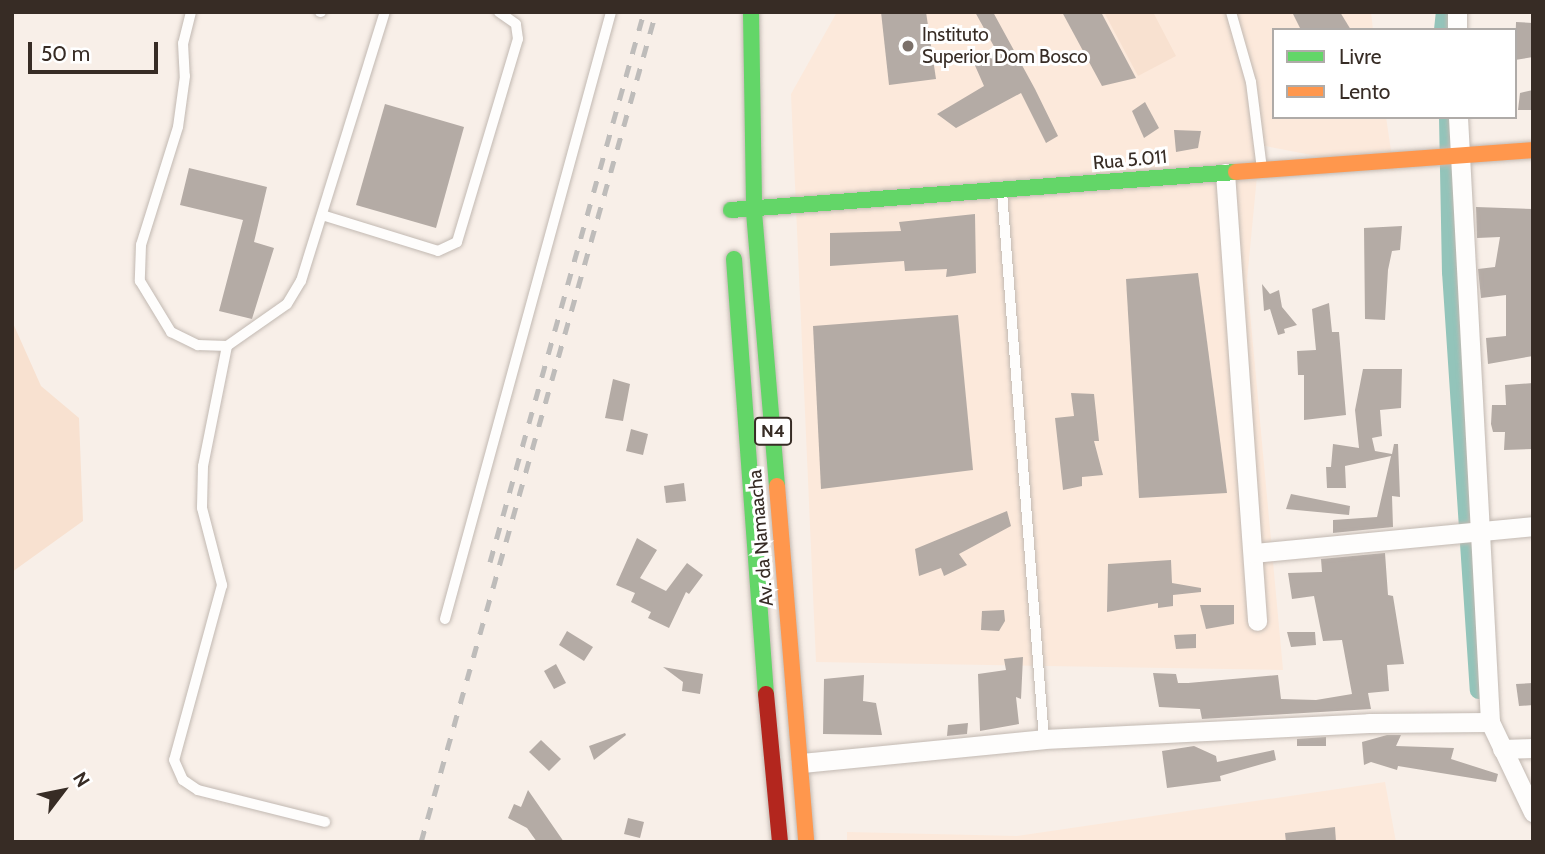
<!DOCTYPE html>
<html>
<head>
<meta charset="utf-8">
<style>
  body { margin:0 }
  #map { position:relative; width:1545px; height:854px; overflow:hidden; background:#f8efe8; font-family:Cabin,sans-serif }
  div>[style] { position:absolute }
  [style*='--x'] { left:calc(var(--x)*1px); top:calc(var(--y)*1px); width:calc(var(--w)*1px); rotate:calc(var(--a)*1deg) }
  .built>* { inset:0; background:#fce9db }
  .green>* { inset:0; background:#f8e1d0 }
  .canal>* { height:18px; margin:-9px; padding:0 9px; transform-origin:9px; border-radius:9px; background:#93c4ba }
  .building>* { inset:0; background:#b4aba5 }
  .roads { filter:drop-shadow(0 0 2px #c2b9b2) drop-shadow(0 0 2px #c2b9b2) }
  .lane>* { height:10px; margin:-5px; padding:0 5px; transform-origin:5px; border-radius:5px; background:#fefdfc }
  .street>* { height:19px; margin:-9.5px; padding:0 9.5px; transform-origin:9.5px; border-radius:9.5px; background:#fefdfc }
  .fast>* { height:16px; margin:-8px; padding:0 8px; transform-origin:8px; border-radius:8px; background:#63d668 }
  .slow>* { height:16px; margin:-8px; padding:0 8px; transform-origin:8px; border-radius:8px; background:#ff974d }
  .jam>* { height:16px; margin:-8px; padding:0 8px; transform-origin:8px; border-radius:8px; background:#b3261e }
  .rail>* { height:5px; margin-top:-2.5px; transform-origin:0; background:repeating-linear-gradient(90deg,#bebcba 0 12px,transparent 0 24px) }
  .dots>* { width:19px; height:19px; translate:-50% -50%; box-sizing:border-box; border:4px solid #fff; border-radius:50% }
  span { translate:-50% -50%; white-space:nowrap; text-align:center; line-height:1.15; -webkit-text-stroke:6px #fff; paint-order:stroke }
  .shield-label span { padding:2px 5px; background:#fff; border:2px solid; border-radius:5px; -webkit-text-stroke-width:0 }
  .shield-label { font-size:18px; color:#372c25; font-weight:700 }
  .poi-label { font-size:19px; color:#372c25 }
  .left { translate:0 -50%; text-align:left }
  .street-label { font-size:19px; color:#372c25 }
  .frame { position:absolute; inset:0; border:14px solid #372c25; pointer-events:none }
  .legend { position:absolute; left:1272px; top:28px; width:245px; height:91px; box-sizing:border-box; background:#fff; border:2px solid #afaba8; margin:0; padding:9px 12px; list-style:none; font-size:21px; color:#372c25 }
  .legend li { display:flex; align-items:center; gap:14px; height:35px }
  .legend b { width:35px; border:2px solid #afaba8 }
  .north { position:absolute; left:28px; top:756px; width:70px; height:70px; -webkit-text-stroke:5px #fff; paint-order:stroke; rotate:58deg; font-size:19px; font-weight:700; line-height:28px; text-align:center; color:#372c25 }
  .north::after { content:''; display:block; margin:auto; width:24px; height:32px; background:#372c25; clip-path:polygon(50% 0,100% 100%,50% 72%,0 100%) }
  .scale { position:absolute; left:28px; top:42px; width:130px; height:32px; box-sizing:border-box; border:4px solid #372c25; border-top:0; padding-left:9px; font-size:21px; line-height:24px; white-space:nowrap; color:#372c25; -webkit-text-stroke:5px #fff; paint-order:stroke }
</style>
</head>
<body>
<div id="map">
  <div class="built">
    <i style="clip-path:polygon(837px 12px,1371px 12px,1373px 30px,1274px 30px,1274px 117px,1386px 117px,1394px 171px,1260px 145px,1247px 280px,1283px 670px,816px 662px,791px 94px)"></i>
    <i style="clip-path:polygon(1385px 782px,1396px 842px,847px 842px,847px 832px,1017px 836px)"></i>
  </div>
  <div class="green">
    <i style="clip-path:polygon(1104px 12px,1153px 12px,1176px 56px,1138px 76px)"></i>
    <i style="clip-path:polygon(12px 321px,41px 386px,79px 418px,83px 521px,12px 572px)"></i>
  </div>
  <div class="canal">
    <i style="--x:1443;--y:30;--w:18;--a:-84"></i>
    <i style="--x:1448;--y:117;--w:155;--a:88.9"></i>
    <i style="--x:1451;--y:272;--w:419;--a:86.2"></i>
  </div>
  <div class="building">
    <i style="clip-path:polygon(881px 12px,926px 12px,936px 79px,889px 85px)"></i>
    <i style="clip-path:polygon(975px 12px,993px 12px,1035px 89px,1058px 136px,1046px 143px,1021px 93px,956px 128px,937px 114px,984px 86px,973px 61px,996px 50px)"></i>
    <i style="clip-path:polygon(1062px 12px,1101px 12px,1136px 78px,1102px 86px)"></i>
    <i style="clip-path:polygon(1292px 12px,1340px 12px,1351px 30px,1301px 30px)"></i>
    <i style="clip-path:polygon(1516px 22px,1533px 23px,1533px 57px,1515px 60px)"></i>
    <i style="clip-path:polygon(1533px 90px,1533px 110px,1518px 110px,1520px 93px)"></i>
    <i style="clip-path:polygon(1145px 102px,1159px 128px,1144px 138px,1132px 111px)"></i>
    <i style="clip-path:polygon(385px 104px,464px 127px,436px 228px,356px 205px)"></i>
    <i style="clip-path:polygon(1174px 130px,1201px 131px,1198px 148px,1176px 152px)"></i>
    <i style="clip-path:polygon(189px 168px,267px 187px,254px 242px,274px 248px,252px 319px,219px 311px,243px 220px,180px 205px)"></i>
    <i style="clip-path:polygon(1476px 207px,1533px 209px,1533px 356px,1488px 364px,1486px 338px,1506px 336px,1506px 295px,1481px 298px,1478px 269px,1495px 267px,1500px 237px,1477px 238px)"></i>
    <i style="clip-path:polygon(975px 214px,976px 273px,946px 277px,947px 269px,905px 271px,904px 261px,830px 266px,830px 233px,901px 231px,899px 222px)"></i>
    <i style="clip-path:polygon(1402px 226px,1400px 250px,1392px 251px,1388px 270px,1385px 320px,1365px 319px,1364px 228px)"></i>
    <i style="clip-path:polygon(1198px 273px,1227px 493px,1139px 498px,1126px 279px)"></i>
    <i style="clip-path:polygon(1262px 284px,1270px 294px,1279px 290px,1282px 307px,1297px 325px,1284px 329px,1285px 333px,1278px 335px,1270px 309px,1264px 311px)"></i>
    <i style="clip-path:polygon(1329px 303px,1332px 332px,1339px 332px,1346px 415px,1304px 420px,1304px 375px,1298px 375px,1297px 351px,1316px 350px,1312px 309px)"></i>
    <i style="clip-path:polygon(958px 315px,973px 470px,821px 489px,813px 326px)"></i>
    <i style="clip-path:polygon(1363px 369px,1402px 369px,1401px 408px,1380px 410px,1382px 436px,1372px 438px,1375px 451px,1392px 454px,1394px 444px,1398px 444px,1400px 497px,1392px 496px,1393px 527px,1333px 533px,1333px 520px,1377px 517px,1391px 456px,1345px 466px,1346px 488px,1327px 488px,1326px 467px,1331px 467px,1333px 444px,1359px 448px,1355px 410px)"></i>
    <i style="clip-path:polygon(613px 379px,630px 384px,623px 421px,605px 418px)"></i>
    <i style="clip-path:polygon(1533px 383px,1533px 449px,1504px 450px,1505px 432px,1493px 432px,1491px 424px,1492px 405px,1506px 405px,1505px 385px)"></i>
    <i style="clip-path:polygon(1071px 393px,1094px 394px,1099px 441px,1094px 441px,1103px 475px,1082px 477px,1082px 486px,1063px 490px,1055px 418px,1074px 416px)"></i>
    <i style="clip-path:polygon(631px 429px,648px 434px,643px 455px,626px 451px)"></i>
    <i style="clip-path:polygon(684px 483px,686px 501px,666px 503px,664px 486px)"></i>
    <i style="clip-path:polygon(1291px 494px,1350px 506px,1349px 515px,1286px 509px)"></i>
    <i style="clip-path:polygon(1007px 511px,1011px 526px,959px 554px,967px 565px,944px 576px,941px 568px,919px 576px,915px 549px)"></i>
    <i style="clip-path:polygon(637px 538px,657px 550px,640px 578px,666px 591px,687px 563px,703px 575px,689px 594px,686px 592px,669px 628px,648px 618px,651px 612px,631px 602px,635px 593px,616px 585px)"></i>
    <i style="clip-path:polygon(1395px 552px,1385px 553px,1388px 595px,1393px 596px,1404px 664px,1387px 665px,1389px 691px,1368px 693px,1371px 709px,1202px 719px,1200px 709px,1159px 707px,1153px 673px,1176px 674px,1178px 683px,1188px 683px,1278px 675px,1281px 699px,1316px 700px,1352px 694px,1342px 640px,1323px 641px,1314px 596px,1292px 599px,1288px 573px,1322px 572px,1321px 559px)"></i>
    <i style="clip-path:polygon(1171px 560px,1172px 583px,1201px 588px,1201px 592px,1173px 595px,1173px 606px,1158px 608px,1158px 603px,1107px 612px,1108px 564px)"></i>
    <i style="clip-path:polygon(1200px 605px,1234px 605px,1234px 624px,1206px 629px)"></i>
    <i style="clip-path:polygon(1004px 610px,1005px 621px,999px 631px,981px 630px,982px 611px)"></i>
    <i style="clip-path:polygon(567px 631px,593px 647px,584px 661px,559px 645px)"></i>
    <i style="clip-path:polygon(1287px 632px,1315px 632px,1316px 645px,1291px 647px)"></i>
    <i style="clip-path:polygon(1196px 634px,1196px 648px,1176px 649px,1174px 635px)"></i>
    <i style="clip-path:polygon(1023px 657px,1021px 699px,1016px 697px,1019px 724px,980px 731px,978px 674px,1006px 670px,1004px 659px)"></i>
    <i style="clip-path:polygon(556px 664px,566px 683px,554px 689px,544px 671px)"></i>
    <i style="clip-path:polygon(663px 667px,703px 674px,700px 694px,682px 691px,683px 682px)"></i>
    <i style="clip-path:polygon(864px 675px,863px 701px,876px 703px,882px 735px,823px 734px,824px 679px)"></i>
    <i style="clip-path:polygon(1533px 683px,1533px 705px,1519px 706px,1516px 684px)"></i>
    <i style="clip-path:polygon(968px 723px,967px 734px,947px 736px,948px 725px)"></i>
    <i style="clip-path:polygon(625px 733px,626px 735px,594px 760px,589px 746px)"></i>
    <i style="clip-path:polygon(1387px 735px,1401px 735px,1396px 746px,1454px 748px,1451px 759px,1498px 774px,1496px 782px,1398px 766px,1397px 770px,1371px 762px,1364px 765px,1362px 742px)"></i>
    <i style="clip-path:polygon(1326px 737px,1326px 746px,1297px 746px,1297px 739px)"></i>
    <i style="clip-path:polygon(541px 740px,561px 759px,549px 771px,529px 752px)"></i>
    <i style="clip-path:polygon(1194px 746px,1216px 756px,1217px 762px,1274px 750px,1276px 760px,1220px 776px,1221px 781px,1167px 788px,1162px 751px)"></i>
    <i style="clip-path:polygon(528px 790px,564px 842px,537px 842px,527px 828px,508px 818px,514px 804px,521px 807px)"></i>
    <i style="clip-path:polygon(628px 818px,644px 822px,640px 838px,624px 834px)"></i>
    <i style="clip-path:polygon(1335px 827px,1336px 842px,1286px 842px,1285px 833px)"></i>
  </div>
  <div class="roads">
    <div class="lane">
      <i style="--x:191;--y:12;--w:32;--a:104"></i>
      <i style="--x:183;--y:43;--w:33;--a:87"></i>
      <i style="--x:185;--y:76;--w:51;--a:97.8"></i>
      <i style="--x:178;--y:127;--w:124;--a:107.4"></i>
      <i style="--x:141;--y:245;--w:36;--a:92"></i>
      <i style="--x:140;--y:281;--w:60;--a:58.7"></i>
      <i style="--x:171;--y:332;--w:30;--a:26"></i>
      <i style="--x:198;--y:345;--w:29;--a:2"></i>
      <i style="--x:227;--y:346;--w:122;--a:101.3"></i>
      <i style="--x:203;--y:466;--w:42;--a:91.4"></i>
      <i style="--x:202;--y:508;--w:80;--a:75.4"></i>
      <i style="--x:222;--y:585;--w:181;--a:105.3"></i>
      <i style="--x:174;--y:760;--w:22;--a:66"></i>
      <i style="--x:183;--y:780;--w:18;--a:34"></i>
      <i style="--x:198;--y:790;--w:131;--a:14.1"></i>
      <i style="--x:320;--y:12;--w:1;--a:0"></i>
      <i style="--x:1231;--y:12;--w:73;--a:74.1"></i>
      <i style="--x:1251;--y:82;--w:88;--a:82.8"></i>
      <i style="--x:1002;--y:192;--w:549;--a:85.61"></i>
      <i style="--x:322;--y:215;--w:121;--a:17.2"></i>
      <i style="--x:438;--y:251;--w:21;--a:-25"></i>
      <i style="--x:457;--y:242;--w:212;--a:-73.3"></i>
      <i style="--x:518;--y:39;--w:15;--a:-98"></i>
      <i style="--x:516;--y:24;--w:21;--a:-145"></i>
      <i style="--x:227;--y:346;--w:73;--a:-35"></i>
      <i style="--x:287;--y:304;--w:27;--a:-59"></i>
      <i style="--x:301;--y:281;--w:282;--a:-72.7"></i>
      <i style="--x:445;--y:619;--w:629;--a:-74.7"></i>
    </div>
    <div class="street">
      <i style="--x:1457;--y:12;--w:18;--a:90"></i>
      <i style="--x:1458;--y:117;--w:606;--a:86.97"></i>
      <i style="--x:1490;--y:722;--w:100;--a:64.5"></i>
      <i style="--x:1225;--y:173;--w:449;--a:85.9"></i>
      <i style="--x:1254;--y:553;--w:280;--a:-5.5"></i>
      <i style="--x:1502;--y:749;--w:31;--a:-2"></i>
      <i style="--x:801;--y:763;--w:244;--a:-5.6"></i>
      <i style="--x:1044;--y:739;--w:325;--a:-2.8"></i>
      <i style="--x:1369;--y:723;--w:121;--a:-0.5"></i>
    </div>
    <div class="fast">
      <i style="--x:751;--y:12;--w:200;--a:89.1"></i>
      <i style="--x:754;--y:212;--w:275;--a:85.2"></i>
      <i style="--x:731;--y:210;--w:506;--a:-4.3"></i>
      <i style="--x:734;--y:259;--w:436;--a:85.8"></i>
    </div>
    <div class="slow">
      <i style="--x:1236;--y:172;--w:298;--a:-4.2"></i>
      <i style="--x:777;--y:486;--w:357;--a:85.3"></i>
    </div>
    <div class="jam">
      <i style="--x:766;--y:694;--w:149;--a:84.6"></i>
    </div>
  </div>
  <div class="rail">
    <i style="--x:490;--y:562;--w:571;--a:-74.36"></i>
    <i style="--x:421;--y:842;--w:863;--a:-74.19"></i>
  </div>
  <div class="dots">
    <i style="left:908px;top:46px;background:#7b7069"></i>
  </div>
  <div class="shield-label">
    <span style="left:773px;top:431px">N4</span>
  </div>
  <div class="poi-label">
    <span class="left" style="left:922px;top:46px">Instituto<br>Superior Dom Bosco</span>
  </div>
  <div class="street-label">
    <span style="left:1130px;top:160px;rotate:-5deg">Rua 5.011</span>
    <span style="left:761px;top:538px;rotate:-95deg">Av. da Namaacha</span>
  </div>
  <div class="frame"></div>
  <ul class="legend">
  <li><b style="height:9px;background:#63d668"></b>Livre</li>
  <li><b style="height:9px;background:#ff974d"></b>Lento</li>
  </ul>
  <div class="north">N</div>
  <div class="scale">50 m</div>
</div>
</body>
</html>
